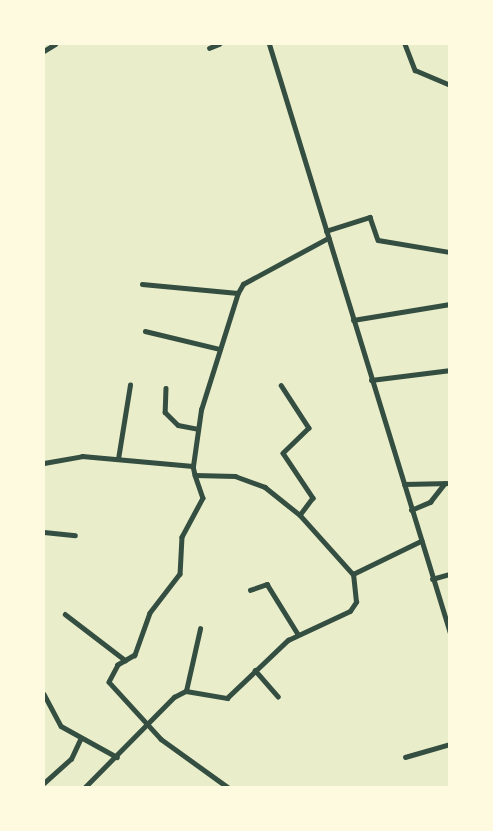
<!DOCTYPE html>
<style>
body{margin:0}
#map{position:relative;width:493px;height:831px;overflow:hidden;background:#e9edc9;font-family:Figtree,sans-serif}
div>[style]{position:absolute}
.minor>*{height:4.5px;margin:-2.25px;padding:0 2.25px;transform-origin:2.25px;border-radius:2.25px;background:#344e41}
.tertiary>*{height:5px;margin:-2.5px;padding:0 2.5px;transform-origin:2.5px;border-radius:2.5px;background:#344e41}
span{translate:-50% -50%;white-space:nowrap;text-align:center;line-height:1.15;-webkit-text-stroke:4.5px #fefae0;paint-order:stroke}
.frame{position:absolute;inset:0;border:45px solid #fefae0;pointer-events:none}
</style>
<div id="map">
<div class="minor">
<div style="left:405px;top:44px;width:28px;rotate:69deg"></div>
<div style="left:415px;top:70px;width:38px;rotate:23deg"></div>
<div style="left:209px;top:48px;width:11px;rotate:-22deg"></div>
<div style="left:44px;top:51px;width:13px;rotate:-32deg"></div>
<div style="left:326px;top:231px;width:46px;rotate:-17.7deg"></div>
<div style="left:370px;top:217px;width:24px;rotate:71deg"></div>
<div style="left:378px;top:240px;width:73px;rotate:9.5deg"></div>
<div style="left:142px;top:284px;width:96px;rotate:5.4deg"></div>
<div style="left:353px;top:320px;width:98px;rotate:-9.4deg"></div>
<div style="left:145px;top:331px;width:77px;rotate:13.5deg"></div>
<div style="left:371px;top:380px;width:80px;rotate:-7.2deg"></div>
<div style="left:281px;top:385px;width:51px;rotate:56.9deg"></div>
<div style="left:309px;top:428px;width:36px;rotate:136deg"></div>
<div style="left:283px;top:453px;width:54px;rotate:56.3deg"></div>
<div style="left:313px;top:498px;width:21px;rotate:127deg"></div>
<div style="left:166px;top:388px;width:24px;rotate:92deg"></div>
<div style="left:165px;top:412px;width:18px;rotate:45deg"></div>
<div style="left:178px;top:425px;width:20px;rotate:11deg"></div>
<div style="left:118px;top:459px;width:75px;rotate:-80.8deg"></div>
<div style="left:44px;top:463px;width:39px;rotate:-10deg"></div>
<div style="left:82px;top:456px;width:111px;rotate:5.1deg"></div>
<div style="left:193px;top:466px;width:57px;rotate:-81.9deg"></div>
<div style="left:201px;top:410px;width:123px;rotate:-72.5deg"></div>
<div style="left:238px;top:293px;width:10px;rotate:-61deg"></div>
<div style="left:243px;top:284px;width:97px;rotate:-28.4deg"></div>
<div style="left:193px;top:466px;width:9px;rotate:77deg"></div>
<div style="left:195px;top:475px;width:40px;rotate:1.4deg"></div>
<div style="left:235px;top:476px;width:32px;rotate:20deg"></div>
<div style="left:265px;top:487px;width:45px;rotate:38.7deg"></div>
<div style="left:300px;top:515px;width:79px;rotate:48.1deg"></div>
<div style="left:195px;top:475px;width:24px;rotate:71deg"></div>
<div style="left:203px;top:498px;width:44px;rotate:118.3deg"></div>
<div style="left:182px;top:537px;width:37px;rotate:93deg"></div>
<div style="left:180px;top:574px;width:49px;rotate:127.6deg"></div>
<div style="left:150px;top:613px;width:45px;rotate:109.7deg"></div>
<div style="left:135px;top:655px;width:20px;rotate:150deg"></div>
<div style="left:118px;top:665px;width:19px;rotate:118deg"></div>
<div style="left:109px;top:682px;width:77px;rotate:47.6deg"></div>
<div style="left:161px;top:739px;width:84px;rotate:35.8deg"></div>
<div style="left:404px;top:484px;width:46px;rotate:-1.2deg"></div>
<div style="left:411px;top:510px;width:21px;rotate:-23deg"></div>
<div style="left:430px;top:502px;width:23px;rotate:-52deg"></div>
<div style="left:44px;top:532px;width:31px;rotate:6deg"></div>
<div style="left:432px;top:579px;width:19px;rotate:-16deg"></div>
<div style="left:250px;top:590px;width:18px;rotate:-19deg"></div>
<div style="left:267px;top:584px;width:59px;rotate:58.2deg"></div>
<div style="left:65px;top:614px;width:76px;rotate:37.5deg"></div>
<div style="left:255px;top:670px;width:35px;rotate:49deg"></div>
<div style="left:186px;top:691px;width:64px;rotate:-77.3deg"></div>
<div style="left:44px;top:694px;width:36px;rotate:62deg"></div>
<div style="left:61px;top:726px;width:64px;rotate:29deg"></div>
<div style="left:405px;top:757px;width:47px;rotate:-16.1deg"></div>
<div style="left:44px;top:783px;width:36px;rotate:-42deg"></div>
<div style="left:71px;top:759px;width:21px;rotate:-65deg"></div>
<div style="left:84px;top:788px;width:128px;rotate:-45.3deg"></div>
<div style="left:174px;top:697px;width:13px;rotate:-27deg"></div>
<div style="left:186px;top:691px;width:42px;rotate:9.7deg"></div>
<div style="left:227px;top:698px;width:84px;rotate:-43.6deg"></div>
<div style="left:288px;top:640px;width:68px;rotate:-25.1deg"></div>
<div style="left:350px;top:611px;width:11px;rotate:-56deg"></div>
<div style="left:356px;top:602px;width:28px;rotate:-96deg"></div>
<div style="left:353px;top:574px;width:76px;rotate:-25.9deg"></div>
</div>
<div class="tertiary">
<div style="left:269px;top:44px;width:616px;rotate:72.92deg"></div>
</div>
<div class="frame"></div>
</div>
